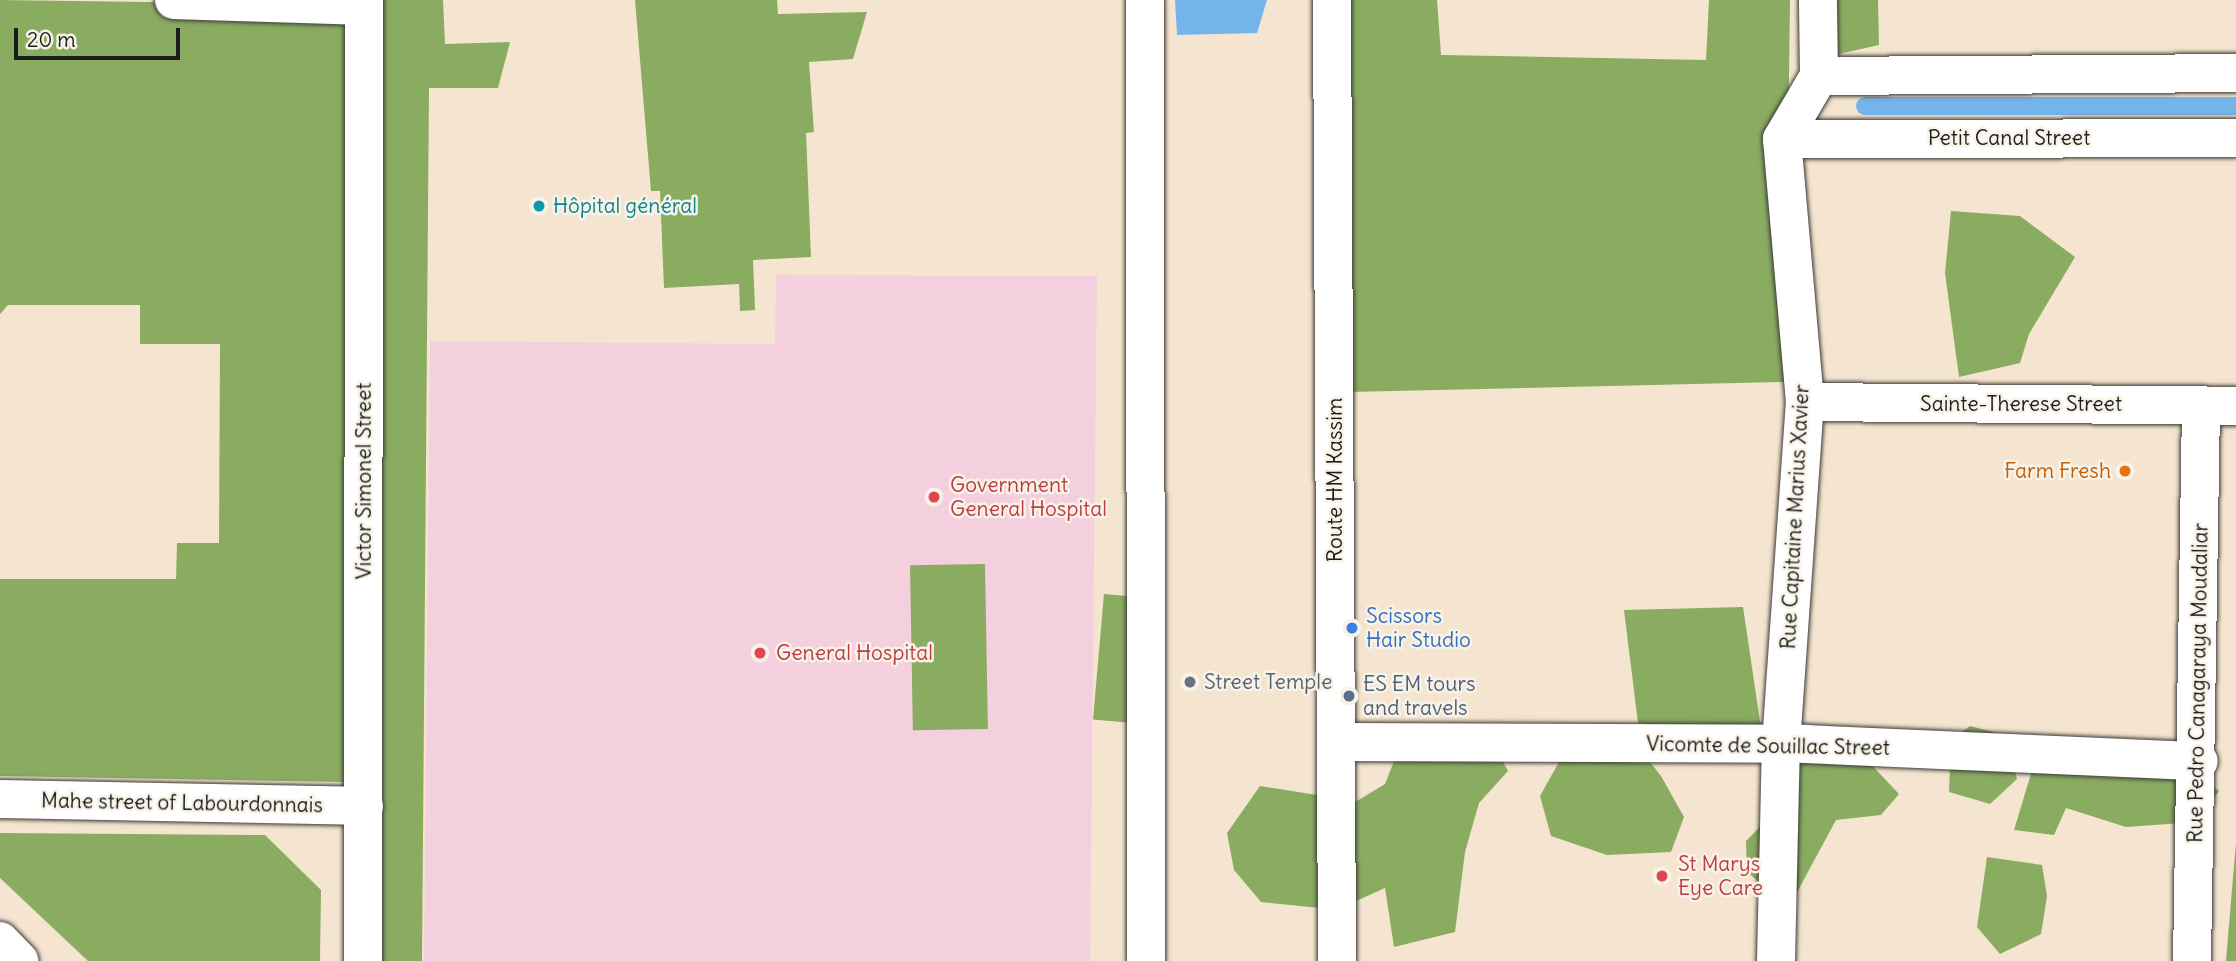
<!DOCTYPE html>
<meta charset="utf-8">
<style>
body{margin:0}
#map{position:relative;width:2236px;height:961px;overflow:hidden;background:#f5e5d0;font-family:Delius,sans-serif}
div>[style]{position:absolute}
.built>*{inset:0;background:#f4cfde}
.forest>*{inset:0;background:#8aac61;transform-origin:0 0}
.water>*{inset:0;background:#75b4e8}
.stream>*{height:18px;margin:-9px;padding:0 9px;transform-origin:9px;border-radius:9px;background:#75b4e8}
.roads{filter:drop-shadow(0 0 2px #3d3a37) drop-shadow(0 0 2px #3d3a37)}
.street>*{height:38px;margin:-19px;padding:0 19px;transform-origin:19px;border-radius:19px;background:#fff}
.secondary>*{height:38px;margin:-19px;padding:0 19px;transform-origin:19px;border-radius:19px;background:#fff}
.dots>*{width:19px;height:19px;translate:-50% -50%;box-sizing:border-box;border:4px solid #f7f3e8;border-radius:50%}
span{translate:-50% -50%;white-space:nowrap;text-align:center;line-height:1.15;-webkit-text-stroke:5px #f7f3e8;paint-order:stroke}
.street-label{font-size:21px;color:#1c1c1c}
.culture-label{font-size:21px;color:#0d838f}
.left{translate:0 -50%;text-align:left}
.food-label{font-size:21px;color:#c56008}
.right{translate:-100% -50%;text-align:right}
.health-label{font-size:21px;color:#be3a42}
.shop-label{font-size:21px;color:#366cbe}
.worship-label{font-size:21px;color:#5b616d}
.service-label{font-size:21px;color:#4e5e75}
.scale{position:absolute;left:14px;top:28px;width:166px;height:32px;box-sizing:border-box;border:4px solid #1c1c1c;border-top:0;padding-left:9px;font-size:21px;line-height:24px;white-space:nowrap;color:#1c1c1c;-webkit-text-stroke:5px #f7f3e8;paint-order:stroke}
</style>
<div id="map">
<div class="built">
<div style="clip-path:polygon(776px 275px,1097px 276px,1090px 961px,424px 961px,430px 341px,775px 344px)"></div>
</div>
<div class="forest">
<div style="clip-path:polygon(0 0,362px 5px,345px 782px,0 776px,0 579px,176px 579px,177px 543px,219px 543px,220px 344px,140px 344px,140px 305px,8px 305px,0 314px)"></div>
<div style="clip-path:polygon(374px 0,443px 0,445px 44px,510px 42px,498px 88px,429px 88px,422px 961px,366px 961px)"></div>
<div style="clip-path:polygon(635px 0,777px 0,778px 14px,867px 12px,853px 59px,809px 62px,814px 132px,806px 133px,811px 257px,753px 260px,755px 310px,740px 311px,739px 284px,664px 288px,660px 191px,651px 191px)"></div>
<div style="clip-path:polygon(1346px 0,1437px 0,1441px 55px,1706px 60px,1709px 0,1790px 0,1785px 382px,1349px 392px)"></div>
<div style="clip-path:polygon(1836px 0,1878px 0,1879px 45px,1834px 55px)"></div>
<div style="clip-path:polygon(1951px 211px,2020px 216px,2075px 257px,2029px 334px,2020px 363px,1959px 377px,1945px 273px)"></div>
<div style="left:985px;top:564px;width:165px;height:75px;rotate:89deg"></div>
<div style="left:1104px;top:594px;width:34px;height:126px;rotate:5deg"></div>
<div style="clip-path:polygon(1743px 607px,1762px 735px,1638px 723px,1624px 610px)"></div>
<div style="clip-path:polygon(1970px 726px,2005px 735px,2017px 779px,1990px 804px,1949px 792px,1951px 740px)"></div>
<div style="clip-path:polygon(1402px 741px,1492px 742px,1508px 771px,1479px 803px,1465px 852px,1455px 932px,1394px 947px,1385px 888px,1345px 906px,1337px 813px,1385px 784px)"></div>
<div style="clip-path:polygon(1635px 743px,1661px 776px,1684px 817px,1671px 852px,1607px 855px,1551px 836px,1540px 796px,1564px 753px)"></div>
<div style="clip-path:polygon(1805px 744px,1864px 757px,1899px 794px,1881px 815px,1836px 820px,1795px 896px,1771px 892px,1747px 872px,1746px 841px,1793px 793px,1787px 764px)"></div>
<div style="clip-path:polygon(2040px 744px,2198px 774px,2219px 791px,2197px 822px,2126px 827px,2066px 808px,2054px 835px,2014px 830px)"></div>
<div style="clip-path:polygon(1260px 786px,1317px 795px,1330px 909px,1261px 902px,1234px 870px,1227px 833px)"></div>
<div style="clip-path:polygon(0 833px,265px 835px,321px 890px,320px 961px,88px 961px,0 878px)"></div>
<div style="clip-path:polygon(2236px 842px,2236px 961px,2226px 961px)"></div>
<div style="clip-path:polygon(1987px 857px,2042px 865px,2047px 896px,2041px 934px,2000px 954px,1977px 927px)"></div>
</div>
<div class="water">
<div style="clip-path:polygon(1175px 0,1267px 0,1257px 33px,1177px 35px)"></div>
</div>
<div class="stream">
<div style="left:1865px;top:106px;width:371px"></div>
</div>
<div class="roads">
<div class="street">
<div style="left:174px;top:0;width:189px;rotate:1.8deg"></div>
<div style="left:1819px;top:76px;width:417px;rotate:-0.4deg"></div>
<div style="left:1782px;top:139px;width:454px;rotate:-0.1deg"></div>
<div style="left:1805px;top:402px;width:431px;rotate:0.5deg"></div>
<div style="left:1336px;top:742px;width:469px;rotate:0.2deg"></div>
<div style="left:1805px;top:744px;width:394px;rotate:2.5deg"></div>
<div style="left:0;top:799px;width:364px;rotate:1.1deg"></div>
<div style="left:0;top:941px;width:28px;rotate:46deg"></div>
<div style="left:363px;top:961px;width:961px;rotate:-89.94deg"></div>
<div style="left:1776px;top:961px;width:217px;rotate:-88.7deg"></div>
<div style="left:1781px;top:744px;width:343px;rotate:-86deg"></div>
<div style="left:1805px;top:402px;width:264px;rotate:-95deg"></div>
<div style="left:1782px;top:139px;width:73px;rotate:-59.6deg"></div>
<div style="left:1819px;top:76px;width:76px;rotate:-90.8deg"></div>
<div style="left:2192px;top:961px;width:555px;rotate:-89.07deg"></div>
</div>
<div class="secondary">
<div style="left:1145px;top:0;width:961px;rotate:89.94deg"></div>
<div style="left:1332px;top:0;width:961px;rotate:89.7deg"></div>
</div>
</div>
<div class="dots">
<div style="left:539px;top:206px;background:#0f9aa8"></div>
<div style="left:2125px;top:471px;background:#e8710a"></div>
<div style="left:934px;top:497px;background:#e0444e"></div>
<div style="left:1352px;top:628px;background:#3f7fe0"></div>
<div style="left:760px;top:653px;background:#e0444e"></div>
<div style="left:1190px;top:682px;background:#6b7280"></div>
<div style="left:1349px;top:696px;background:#5c6f8a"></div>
<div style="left:1662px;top:876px;background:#e0444e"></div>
</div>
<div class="street-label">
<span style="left:2009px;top:138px">Petit Canal Street</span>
<span style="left:2021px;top:404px">Sainte-Therese Street</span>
<span style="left:1335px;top:480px;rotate:-90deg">Route HM Kassim</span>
<span style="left:364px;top:481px;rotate:-90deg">Victor Simonel Street</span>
<span style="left:1795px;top:517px;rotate:-87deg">Rue Capitaine Marius Xavier</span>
<span style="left:2198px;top:683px;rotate:-89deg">Rue Pedro Canagaraya Moudaliar</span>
<span style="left:1768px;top:746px;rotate:1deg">Vicomte de Souillac Street</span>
<span style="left:182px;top:803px;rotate:1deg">Mahe street of Labourdonnais</span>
</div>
<div class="culture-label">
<span class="left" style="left:553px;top:206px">Hôpital général</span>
</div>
<div class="food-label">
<span class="right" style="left:2111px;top:471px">Farm Fresh</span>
</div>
<div class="health-label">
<span class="left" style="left:950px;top:497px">Government<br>General Hospital</span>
<span class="left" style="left:776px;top:653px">General Hospital</span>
<span class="left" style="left:1678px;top:876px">St Marys<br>Eye Care</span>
</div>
<div class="shop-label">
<span class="left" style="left:1366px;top:628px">Scissors<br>Hair Studio</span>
</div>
<div class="worship-label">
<span class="left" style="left:1204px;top:682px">Street Temple</span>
</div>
<div class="service-label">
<span class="left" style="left:1363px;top:696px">ES EM tours<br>and travels</span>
</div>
<div class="scale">20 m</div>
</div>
